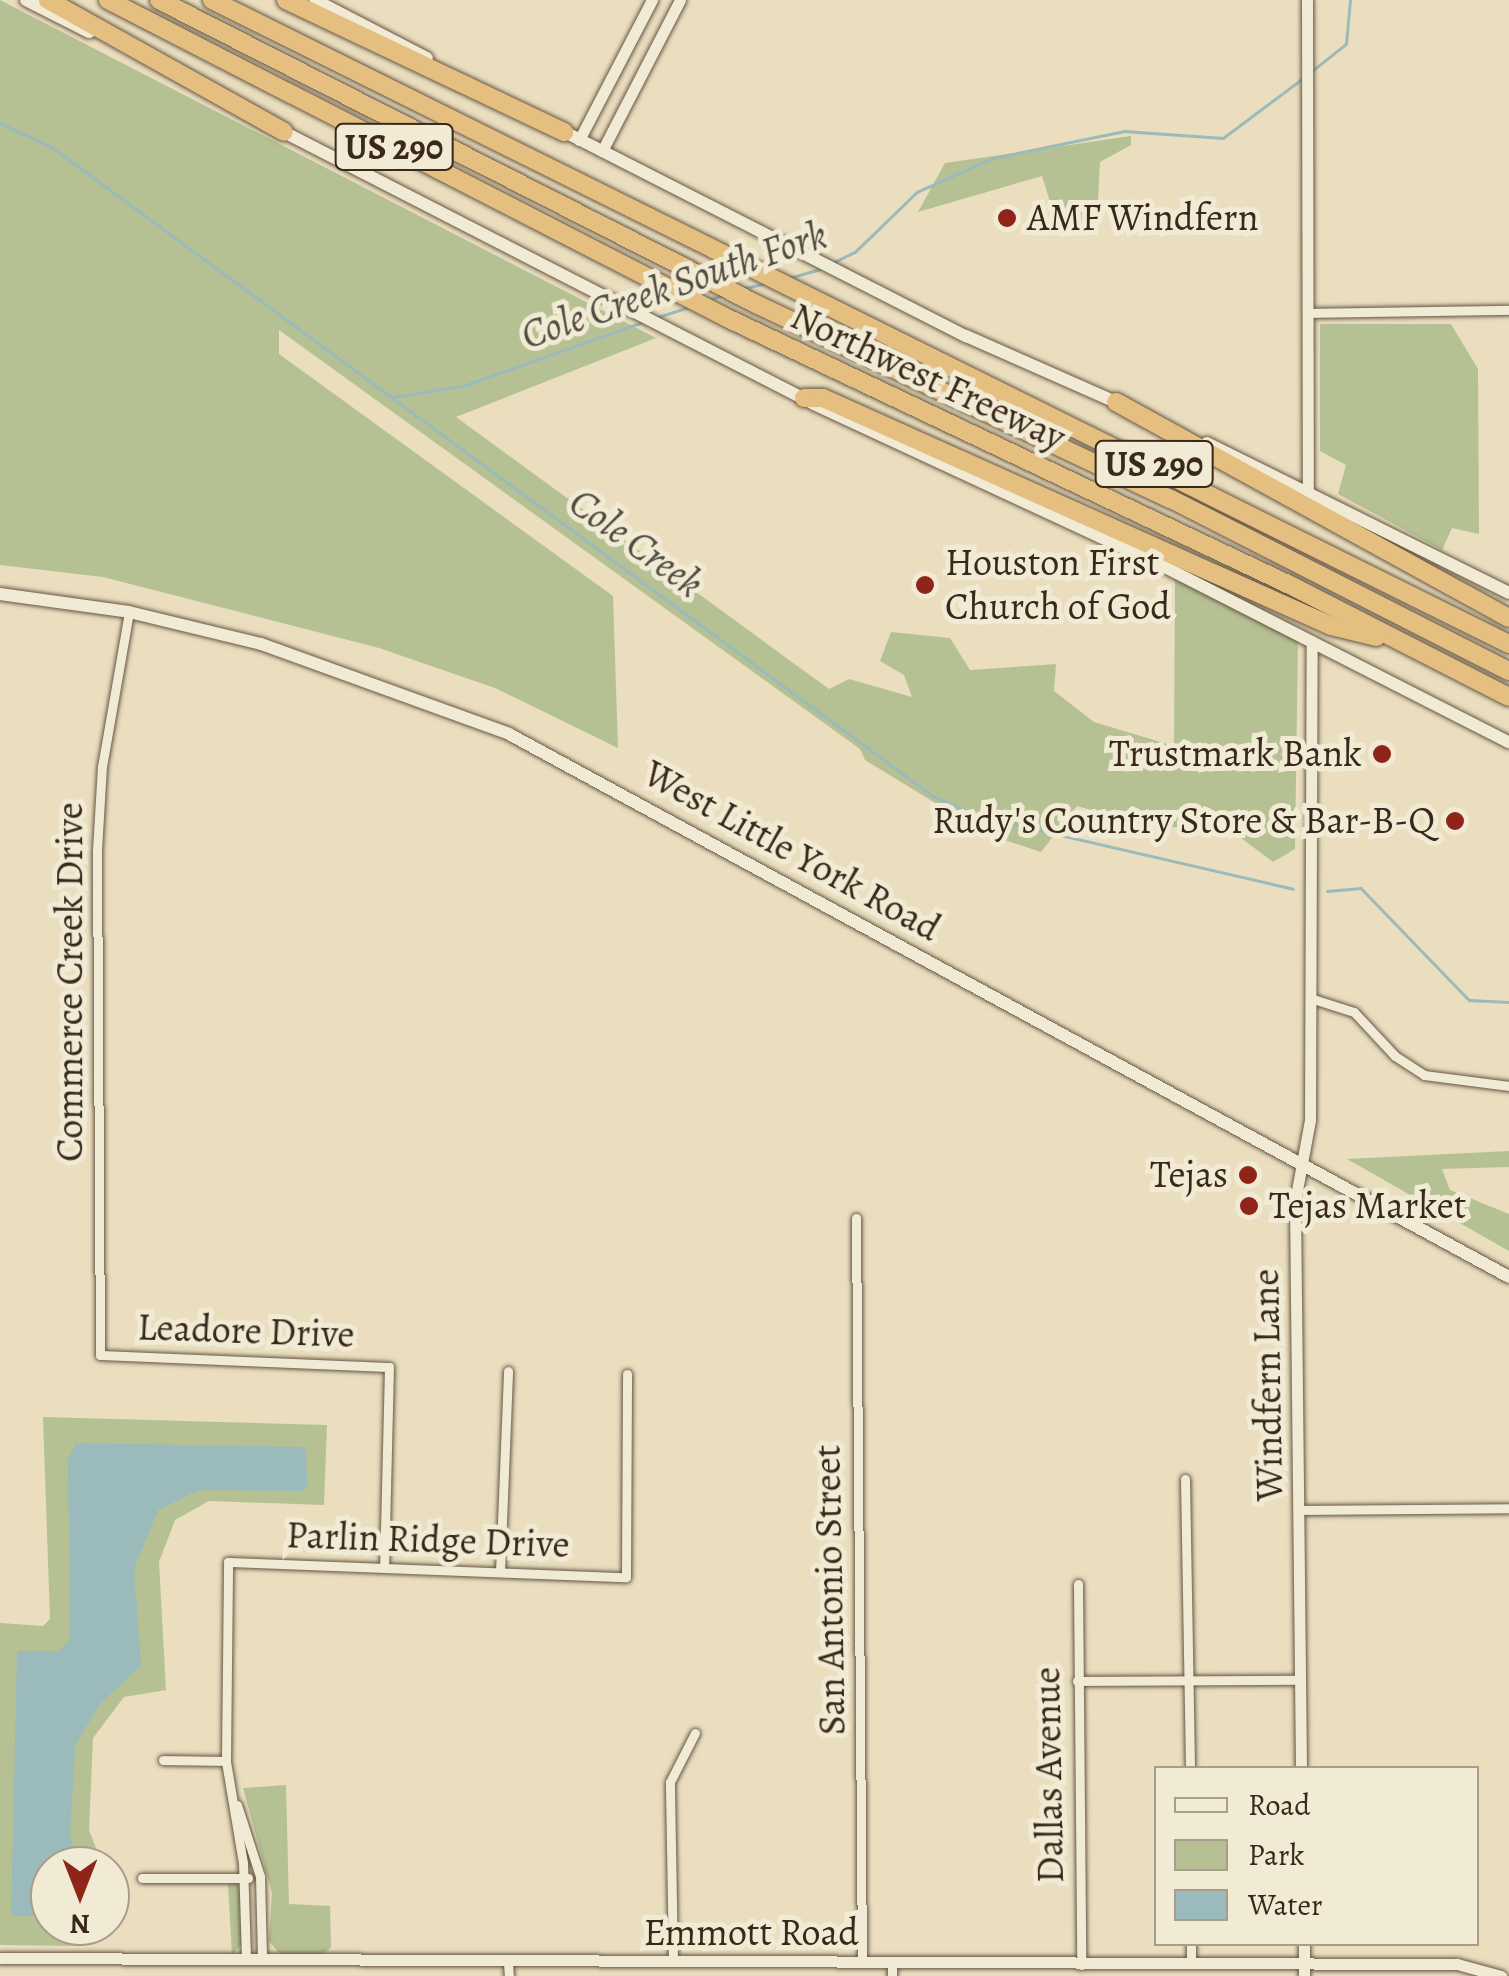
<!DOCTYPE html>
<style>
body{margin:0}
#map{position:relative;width:1509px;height:1976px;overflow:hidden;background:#eadebf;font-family:Alegreya,serif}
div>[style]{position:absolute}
.green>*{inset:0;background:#b5c193}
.water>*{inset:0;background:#9bbabb}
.stream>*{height:2.5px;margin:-1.25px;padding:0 1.25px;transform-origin:1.25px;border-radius:1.25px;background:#9bbabb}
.roads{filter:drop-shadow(0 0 2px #665643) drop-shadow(0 0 2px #665643)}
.minor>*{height:9px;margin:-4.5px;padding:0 4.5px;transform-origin:4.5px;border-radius:4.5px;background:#f1ead5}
.tertiary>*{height:11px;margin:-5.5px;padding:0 5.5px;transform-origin:5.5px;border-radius:5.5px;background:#f1ead5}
.secondary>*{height:12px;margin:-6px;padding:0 6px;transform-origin:6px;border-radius:6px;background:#f1ead5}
.motorway>*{height:18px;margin:-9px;padding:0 9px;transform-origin:9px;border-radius:9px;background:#e5bf80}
.dots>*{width:28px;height:28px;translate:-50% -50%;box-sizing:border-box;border:5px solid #f1ead5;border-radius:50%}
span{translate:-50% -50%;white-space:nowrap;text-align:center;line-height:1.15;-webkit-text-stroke:10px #f1ead5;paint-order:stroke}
.shield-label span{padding:2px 8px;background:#f1ead5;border:2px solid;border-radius:8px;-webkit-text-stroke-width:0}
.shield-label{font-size:35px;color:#3a291a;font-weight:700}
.poi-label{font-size:38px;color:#3a291a}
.left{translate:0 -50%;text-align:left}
.right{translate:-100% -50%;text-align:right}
.street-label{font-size:38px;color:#3a291a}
.water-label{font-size:40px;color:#524d42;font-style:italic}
.legend{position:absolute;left:1154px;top:1766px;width:325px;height:180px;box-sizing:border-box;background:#f1ead5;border:2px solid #a89d8a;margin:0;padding:12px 18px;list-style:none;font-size:30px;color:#3a291a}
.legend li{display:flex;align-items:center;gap:20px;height:50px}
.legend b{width:50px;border:2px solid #a89d8a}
.north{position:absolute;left:30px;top:1846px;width:100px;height:100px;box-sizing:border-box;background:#f1ead5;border:2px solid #a89d8a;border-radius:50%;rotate:180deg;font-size:28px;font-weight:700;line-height:40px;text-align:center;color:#3a291a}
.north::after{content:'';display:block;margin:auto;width:35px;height:45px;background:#8f2418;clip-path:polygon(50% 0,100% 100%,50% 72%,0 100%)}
</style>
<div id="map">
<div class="green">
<div style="clip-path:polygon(0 0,656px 338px,456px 417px,829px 689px,849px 679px,912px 697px,904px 675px,880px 661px,891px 632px,950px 638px,970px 670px,1056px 664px,1054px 691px,1094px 722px,1174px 746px,1175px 579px,1298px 638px,1295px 849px,1273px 862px,1229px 829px,1148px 826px,1077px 806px,1041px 852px,949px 822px,937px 804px,865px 760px,860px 749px,279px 330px,279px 354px,613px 596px,618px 748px,495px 688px,379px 648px,103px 577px,0 565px)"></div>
<div style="clip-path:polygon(1131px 136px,1131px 145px,1100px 162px,1097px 219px,1059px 231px,1042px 176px,918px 212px,945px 163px)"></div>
<div style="clip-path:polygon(1320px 324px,1451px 324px,1478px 369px,1479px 534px,1452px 528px,1442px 550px,1338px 494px,1346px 465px,1320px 451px)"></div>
<div style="clip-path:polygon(1509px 1151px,1509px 1167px,1442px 1169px,1450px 1190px,1509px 1214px,1509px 1251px,1347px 1159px)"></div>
<div style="clip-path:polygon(43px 1417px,327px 1425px,324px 1505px,209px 1501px,175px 1520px,159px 1562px,166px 1690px,124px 1697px,93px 1738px,89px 1830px,103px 1866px,50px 1866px,50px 1926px,86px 1926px,84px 1946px,0 1945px,0 1623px,43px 1626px,50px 1619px)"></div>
<div style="clip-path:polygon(286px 1785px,289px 1904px,330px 1906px,331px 1947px,320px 1958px,280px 1954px,269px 1941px,272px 1893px,243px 1788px)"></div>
<div style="clip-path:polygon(235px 1883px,243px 1891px,242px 1944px,232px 1955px,228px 1884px)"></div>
</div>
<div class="water">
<div style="clip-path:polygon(76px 1443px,305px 1447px,308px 1484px,304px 1491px,199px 1490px,158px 1510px,134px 1569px,141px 1666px,101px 1703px,75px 1745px,70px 1839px,83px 1866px,50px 1866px,50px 1916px,11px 1916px,17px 1651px,59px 1651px,70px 1639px,68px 1459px)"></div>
</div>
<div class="stream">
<div style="left:1312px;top:71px;width:43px;rotate:-38.5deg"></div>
<div style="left:1346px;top:44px;width:44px;rotate:-84.8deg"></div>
<div style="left:0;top:123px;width:57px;rotate:24.8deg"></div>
<div style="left:52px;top:147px;width:1094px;rotate:36.38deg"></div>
<div style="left:933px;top:796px;width:49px;rotate:24deg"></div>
<div style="left:978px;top:816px;width:323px;rotate:13deg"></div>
<div style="left:832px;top:263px;width:25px;rotate:-26deg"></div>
<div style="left:855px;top:252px;width:86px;rotate:-44.1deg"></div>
<div style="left:917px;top:192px;width:83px;rotate:-24.1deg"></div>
<div style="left:993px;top:158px;width:134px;rotate:-11.6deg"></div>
<div style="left:1124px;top:131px;width:99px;rotate:4deg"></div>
<div style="left:1223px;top:138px;width:99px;rotate:-36.8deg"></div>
<div style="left:789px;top:278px;width:32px;rotate:-16deg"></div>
<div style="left:745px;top:288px;width:23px;rotate:-13deg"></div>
<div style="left:707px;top:300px;width:18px;rotate:-16deg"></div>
<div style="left:655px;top:318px;width:33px;rotate:-18deg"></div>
<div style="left:393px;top:397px;width:74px;rotate:-9.3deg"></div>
<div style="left:466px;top:385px;width:188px;rotate:-19.6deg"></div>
<div style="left:1327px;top:891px;width:34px;rotate:-5deg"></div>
<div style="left:1361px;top:888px;width:156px;rotate:46deg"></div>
<div style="left:1469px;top:1000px;width:40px;rotate:2.9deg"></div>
</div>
<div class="roads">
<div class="minor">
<div style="left:1307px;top:313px;width:202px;rotate:-0.9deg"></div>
<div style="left:129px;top:612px;width:156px;rotate:99.9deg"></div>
<div style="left:102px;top:766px;width:85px;rotate:93.4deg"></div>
<div style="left:97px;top:851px;width:504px;rotate:89.66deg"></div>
<div style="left:100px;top:1355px;width:289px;rotate:2.4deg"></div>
<div style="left:389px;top:1367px;width:201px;rotate:91.4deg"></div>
<div style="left:1310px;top:998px;width:46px;rotate:17.7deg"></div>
<div style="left:1354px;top:1012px;width:60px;rotate:47deg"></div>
<div style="left:1395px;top:1056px;width:35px;rotate:33deg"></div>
<div style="left:1424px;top:1075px;width:86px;rotate:7.4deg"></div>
<div style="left:856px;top:1218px;width:743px;rotate:89.54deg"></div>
<div style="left:1185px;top:1479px;width:289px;rotate:89deg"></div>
<div style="left:1300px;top:1510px;width:209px;rotate:-0.5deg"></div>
<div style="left:500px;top:1572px;width:201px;rotate:-87.7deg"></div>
<div style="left:1078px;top:1584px;width:381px;rotate:89.5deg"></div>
<div style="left:1077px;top:1681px;width:222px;rotate:-0.3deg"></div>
<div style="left:163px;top:1760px;width:63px;rotate:0.9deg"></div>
<div style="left:237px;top:1805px;width:75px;rotate:72.1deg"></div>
<div style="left:260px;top:1876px;width:82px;rotate:88.6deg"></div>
<div style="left:142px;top:1878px;width:106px"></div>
<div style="left:1191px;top:1944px;width:18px;rotate:90deg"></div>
<div style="left:246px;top:1958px;width:95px;rotate:-91.8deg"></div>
<div style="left:243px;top:1863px;width:103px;rotate:-99.5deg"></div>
<div style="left:226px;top:1761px;width:199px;rotate:-89.4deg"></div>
<div style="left:228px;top:1562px;width:398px;rotate:2.2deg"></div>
<div style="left:626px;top:1577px;width:203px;rotate:-89.7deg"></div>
<div style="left:673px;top:1960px;width:178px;rotate:-91deg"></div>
<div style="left:670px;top:1782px;width:55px;rotate:-63deg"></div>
<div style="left:892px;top:1962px;width:14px;rotate:90deg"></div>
<div style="left:508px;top:1963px;width:13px;rotate:86deg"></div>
</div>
<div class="tertiary">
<div style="left:1307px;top:0;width:493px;rotate:89.9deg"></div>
<div style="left:579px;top:140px;width:158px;rotate:-62.5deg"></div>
<div style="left:602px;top:151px;width:170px;rotate:-62.7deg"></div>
<div style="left:1301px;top:1768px;width:567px;rotate:-90.61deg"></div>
<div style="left:1295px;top:1201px;width:82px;rotate:-79.5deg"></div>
<div style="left:1310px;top:1120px;width:479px;rotate:-89.8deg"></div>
<div style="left:1304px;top:1944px;width:32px;rotate:90deg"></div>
<div style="left:0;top:1958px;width:1457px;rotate:0.24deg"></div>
<div style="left:1457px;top:1964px;width:46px;rotate:15.3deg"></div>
</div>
<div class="secondary">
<div style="left:26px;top:0;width:71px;rotate:26.9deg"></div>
<div style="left:315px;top:0;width:126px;rotate:27.4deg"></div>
<div style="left:559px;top:129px;width:457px;rotate:27deg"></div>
<div style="left:966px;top:336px;width:168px;rotate:23.8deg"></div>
<div style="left:280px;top:130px;width:600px;rotate:27.16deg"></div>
<div style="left:814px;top:404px;width:376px;rotate:24.9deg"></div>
<div style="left:1155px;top:562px;width:397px;rotate:27deg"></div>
<div style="left:1207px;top:443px;width:337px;rotate:26.4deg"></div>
<div style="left:0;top:594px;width:130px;rotate:7.9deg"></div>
<div style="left:129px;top:612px;width:136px;rotate:13.6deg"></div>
<div style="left:261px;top:644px;width:264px;rotate:19.9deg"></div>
<div style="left:509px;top:734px;width:1138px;rotate:28.5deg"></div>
</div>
<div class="motorway">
<div style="left:48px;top:0;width:270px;rotate:29.2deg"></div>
<div style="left:108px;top:0;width:694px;rotate:27.19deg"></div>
<div style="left:725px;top:317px;width:632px;rotate:25.39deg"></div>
<div style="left:1296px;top:588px;width:239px;rotate:27.1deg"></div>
<div style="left:159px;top:0;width:672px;rotate:26.98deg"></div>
<div style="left:758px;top:305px;width:456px;rotate:25.2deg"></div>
<div style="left:1171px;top:499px;width:379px;rotate:27deg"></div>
<div style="left:212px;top:0;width:1448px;rotate:26.41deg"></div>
<div style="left:286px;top:0;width:308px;rotate:25.4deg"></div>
<div style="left:804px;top:398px;width:19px"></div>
<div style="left:823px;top:398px;width:557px;rotate:24.17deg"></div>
<div style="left:1331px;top:626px;width:47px;rotate:13.4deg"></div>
<div style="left:1116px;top:402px;width:448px;rotate:28.8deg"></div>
</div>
</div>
<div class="dots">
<div style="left:1007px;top:218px;background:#8f2418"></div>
<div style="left:925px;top:585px;background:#8f2418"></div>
<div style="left:1382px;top:754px;background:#8f2418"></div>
<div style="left:1455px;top:821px;background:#8f2418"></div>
<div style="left:1248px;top:1175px;background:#8f2418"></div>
<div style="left:1249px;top:1206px;background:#8f2418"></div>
</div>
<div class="shield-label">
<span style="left:394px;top:147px">US 290</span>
<span style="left:1154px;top:464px">US 290</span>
</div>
<div class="poi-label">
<span class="left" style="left:1027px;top:218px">AMF Windfern</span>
<span class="left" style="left:945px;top:585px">Houston First<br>Church of God</span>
<span class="right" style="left:1362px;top:754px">Trustmark Bank</span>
<span class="right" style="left:1435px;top:821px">Rudy's Country Store &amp; Bar-B-Q</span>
<span class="right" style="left:1228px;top:1175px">Tejas</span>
<span class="left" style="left:1269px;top:1206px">Tejas Market</span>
</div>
<div class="street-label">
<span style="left:928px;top:377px;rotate:25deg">Northwest Freeway</span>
<span style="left:792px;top:851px;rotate:29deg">West Little York Road</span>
<span style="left:70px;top:982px;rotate:-90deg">Commerce Creek Drive</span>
<span style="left:246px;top:1331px;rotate:2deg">Leadore Drive</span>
<span style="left:1268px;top:1385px;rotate:-91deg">Windfern Lane</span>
<span style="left:428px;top:1540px;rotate:2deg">Parlin Ridge Drive</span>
<span style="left:830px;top:1590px;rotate:-91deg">San Antonio Street</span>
<span style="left:1049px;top:1775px;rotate:-91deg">Dallas Avenue</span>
<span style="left:751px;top:1933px">Emmott Road</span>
</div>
<div class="water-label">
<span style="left:674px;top:285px;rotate:-19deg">Cole Creek South Fork</span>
<span style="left:636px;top:543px;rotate:36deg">Cole Creek</span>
</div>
<ul class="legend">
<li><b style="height:12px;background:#f1ead5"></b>Road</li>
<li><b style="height:28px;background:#b5c193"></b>Park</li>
<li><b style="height:28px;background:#9bbabb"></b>Water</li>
</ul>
<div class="north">N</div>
</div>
